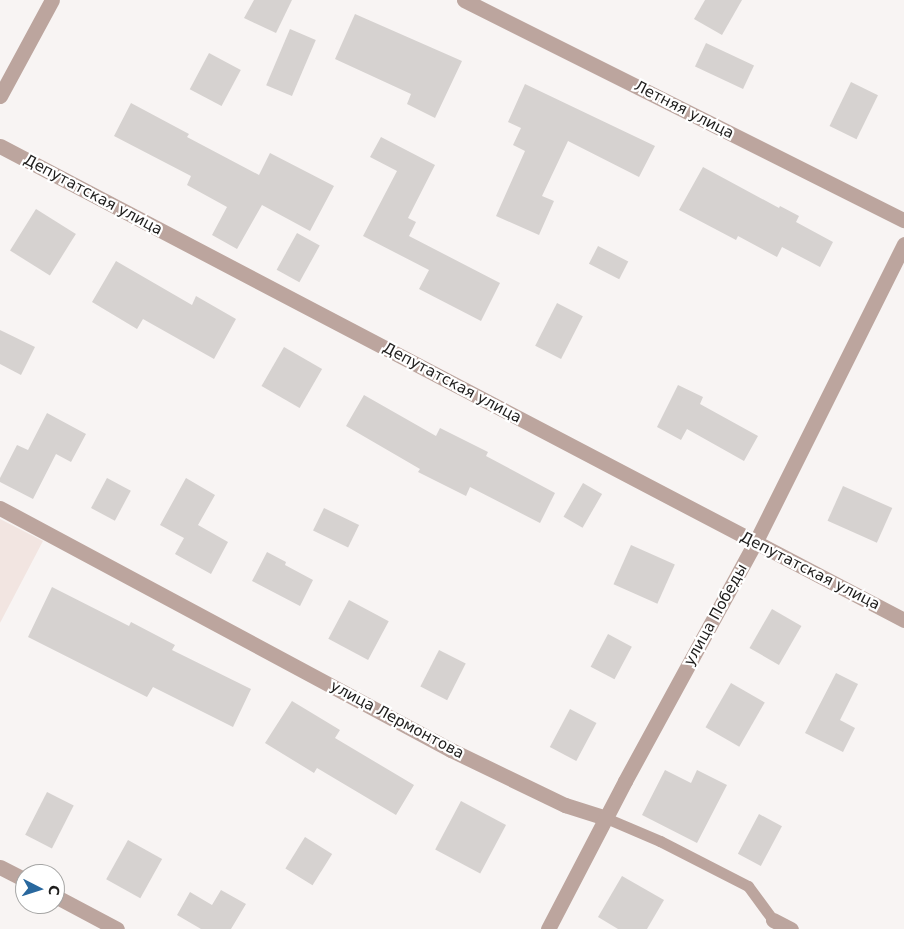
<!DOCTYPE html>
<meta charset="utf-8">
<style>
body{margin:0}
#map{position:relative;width:904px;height:929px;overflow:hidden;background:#f8f4f3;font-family:"DejaVu Sans",sans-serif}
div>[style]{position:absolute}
.built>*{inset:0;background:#f2e5e1}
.building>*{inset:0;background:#d6d2d0;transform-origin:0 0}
.lane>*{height:11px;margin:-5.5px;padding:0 5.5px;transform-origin:5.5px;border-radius:5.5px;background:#bca59e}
.street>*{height:15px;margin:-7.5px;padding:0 7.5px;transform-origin:7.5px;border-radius:7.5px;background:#bca59e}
span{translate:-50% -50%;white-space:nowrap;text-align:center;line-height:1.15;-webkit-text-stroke:4.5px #fff;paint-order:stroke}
.street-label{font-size:15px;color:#1e1d1c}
.north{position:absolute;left:15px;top:864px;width:50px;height:50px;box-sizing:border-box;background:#fff;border:1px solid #a5a5a4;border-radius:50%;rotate:95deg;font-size:14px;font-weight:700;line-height:20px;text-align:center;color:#1e1d1c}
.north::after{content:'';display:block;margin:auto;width:18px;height:22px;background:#29689e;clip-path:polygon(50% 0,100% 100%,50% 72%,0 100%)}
</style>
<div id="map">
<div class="built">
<div style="clip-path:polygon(0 519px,43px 541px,0 623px)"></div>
</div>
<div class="building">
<div style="clip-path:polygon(254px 0,292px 0,276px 33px,244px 18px)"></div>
<div style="clip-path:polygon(705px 0,742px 0,722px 35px,694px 19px)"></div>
<div style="clip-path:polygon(355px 14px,462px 61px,435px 118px,407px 104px,411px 94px,335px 59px)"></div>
<div style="left:290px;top:29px;width:28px;height:61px;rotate:23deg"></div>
<div style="left:706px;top:43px;width:53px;height:26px;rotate:25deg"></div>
<div style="left:209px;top:53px;width:36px;height:41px;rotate:28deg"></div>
<div style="left:851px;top:82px;width:30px;height:49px;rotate:26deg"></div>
<div style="clip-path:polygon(525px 84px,655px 146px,639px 177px,568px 141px,542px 196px,554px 201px,539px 235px,496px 216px,525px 151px,513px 145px,521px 128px,508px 122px)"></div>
<div style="clip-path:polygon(131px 103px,189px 134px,187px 137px,259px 175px,270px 153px,334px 186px,310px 231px,262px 205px,237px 249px,212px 235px,227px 207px,187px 185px,191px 176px,114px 136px)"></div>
<div style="clip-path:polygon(381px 137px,435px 165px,408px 218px,416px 222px,409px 236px,500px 283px,481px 321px,419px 289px,429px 270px,363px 236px,397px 171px,370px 157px)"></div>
<div style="clip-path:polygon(703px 167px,779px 208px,780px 206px,799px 216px,796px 222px,833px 242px,820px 267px,782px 247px,777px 257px,738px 236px,736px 240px,679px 210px)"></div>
<div style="left:36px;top:209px;width:47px;height:49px;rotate:32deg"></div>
<div style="left:297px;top:233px;width:26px;height:42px;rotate:29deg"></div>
<div style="left:598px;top:246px;width:34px;height:20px;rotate:27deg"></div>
<div style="clip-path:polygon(116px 261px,192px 305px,196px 296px,236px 319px,214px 359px,143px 319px,137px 329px,92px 302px)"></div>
<div style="left:557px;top:303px;width:29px;height:48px;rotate:27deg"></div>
<div style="clip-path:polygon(0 330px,35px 347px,21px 375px,0 364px)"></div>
<div style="left:284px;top:347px;width:44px;height:45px;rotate:30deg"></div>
<div style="clip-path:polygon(678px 385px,703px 397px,700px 404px,758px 436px,744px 461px,687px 429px,681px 440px,657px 427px)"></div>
<div style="clip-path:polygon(364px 395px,436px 436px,440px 428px,488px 452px,486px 456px,555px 493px,540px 523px,470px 487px,466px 496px,418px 472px,420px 469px,346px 426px)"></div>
<div style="clip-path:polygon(47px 413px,86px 434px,71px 462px,56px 454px,33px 499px,0 482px,0 478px,17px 445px,28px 450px)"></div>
<div style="left:107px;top:478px;width:27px;height:34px;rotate:28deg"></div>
<div style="clip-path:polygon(186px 478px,215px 495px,198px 525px,228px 542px,211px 574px,175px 554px,184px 538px,160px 525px)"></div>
<div style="left:583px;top:483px;width:22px;height:39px;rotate:30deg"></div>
<div style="left:843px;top:486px;width:54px;height:38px;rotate:24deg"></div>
<div style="left:324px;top:508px;width:39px;height:25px;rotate:26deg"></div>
<div style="left:631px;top:545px;width:48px;height:43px;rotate:24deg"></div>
<div style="clip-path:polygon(267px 552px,286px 562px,285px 565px,313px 580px,300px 606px,252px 581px)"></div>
<div style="clip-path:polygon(52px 587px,129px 626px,131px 622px,175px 645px,172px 650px,251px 689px,233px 727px,153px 687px,147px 697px,28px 637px)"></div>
<div style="left:349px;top:600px;width:45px;height:44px;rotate:28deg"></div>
<div style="left:772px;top:609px;width:34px;height:45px;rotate:30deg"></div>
<div style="left:608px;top:634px;width:27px;height:37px;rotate:28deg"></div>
<div style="left:439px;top:650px;width:30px;height:41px;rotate:27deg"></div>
<div style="clip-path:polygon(836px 673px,858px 684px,840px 720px,855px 728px,843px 752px,805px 733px)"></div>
<div style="left:731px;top:683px;width:39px;height:51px;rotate:30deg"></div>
<div style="clip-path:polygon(292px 701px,340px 730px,335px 738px,414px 785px,396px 815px,317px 768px,314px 773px,265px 743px)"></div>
<div style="left:570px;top:709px;width:30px;height:43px;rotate:28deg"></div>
<div style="clip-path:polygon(665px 770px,691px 783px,697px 770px,727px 785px,697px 843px,642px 815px)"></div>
<div style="left:47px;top:792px;width:30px;height:48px;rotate:27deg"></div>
<div style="left:461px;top:801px;width:51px;height:55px;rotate:28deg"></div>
<div style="left:759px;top:814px;width:26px;height:45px;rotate:28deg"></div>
<div style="left:305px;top:837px;width:32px;height:37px;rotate:32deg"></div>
<div style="left:128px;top:840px;width:39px;height:45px;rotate:29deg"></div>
<div style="clip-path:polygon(622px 876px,664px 900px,647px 929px,618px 929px,598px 917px)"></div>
<div style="clip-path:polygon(221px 890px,246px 904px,231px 929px,201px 929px,177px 915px,190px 892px,212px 905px)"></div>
</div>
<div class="lane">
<div style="left:606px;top:818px;width:59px;rotate:23.1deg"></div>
<div style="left:660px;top:841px;width:99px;rotate:27.1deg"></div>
<div style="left:748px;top:886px;width:42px;rotate:53.7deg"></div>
</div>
<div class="street">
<div style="left:464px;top:0;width:492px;rotate:26.6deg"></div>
<div style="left:0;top:96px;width:109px;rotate:-61.6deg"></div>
<div style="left:0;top:146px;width:1021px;rotate:27.67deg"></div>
<div style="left:0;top:508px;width:512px;rotate:28.22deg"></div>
<div style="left:451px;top:750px;width:127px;rotate:25.8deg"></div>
<div style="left:565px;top:805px;width:43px;rotate:17.6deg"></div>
<div style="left:0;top:867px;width:28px;rotate:27deg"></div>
<div style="left:55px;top:896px;width:70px;rotate:28deg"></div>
<div style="left:773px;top:920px;width:20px;rotate:27deg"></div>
<div style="left:548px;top:929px;width:167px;rotate:-62.5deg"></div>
<div style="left:625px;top:781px;width:271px;rotate:-61.4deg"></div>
<div style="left:755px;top:543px;width:334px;rotate:-63.5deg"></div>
</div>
<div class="street-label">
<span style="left:684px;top:110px;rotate:27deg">Летняя улица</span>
<span style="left:93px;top:195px;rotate:28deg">Депутатская улица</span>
<span style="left:452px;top:383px;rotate:28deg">Депутатская улица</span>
<span style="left:810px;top:571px;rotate:27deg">Депутатская улица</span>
<span style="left:716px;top:615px;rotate:-61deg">улица Победы</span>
<span style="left:397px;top:720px;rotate:28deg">улица Лермонтова</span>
</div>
<div class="north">С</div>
</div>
